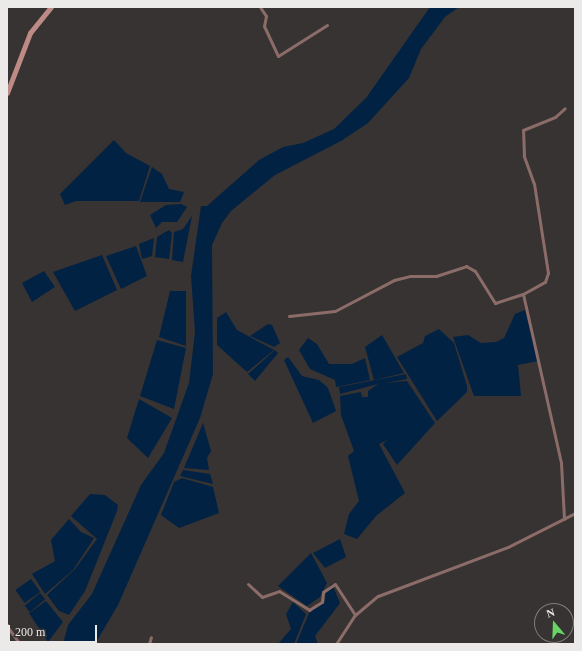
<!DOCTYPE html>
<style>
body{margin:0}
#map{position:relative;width:582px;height:651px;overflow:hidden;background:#363332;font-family:"Times New Roman",serif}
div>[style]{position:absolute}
.water>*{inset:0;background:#022244;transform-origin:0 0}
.street>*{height:3px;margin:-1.5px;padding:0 1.5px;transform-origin:1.5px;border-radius:1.5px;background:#8c6c68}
.secondary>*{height:4.5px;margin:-2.25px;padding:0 2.25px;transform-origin:2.25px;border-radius:2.25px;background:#bd8a85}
span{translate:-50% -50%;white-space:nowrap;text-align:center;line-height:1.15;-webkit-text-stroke:3px #363332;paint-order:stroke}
.frame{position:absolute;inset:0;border:8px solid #eceae9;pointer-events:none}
.north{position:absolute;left:534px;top:603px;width:40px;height:40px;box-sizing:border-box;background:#363332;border:1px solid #7f7c7b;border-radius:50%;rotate:341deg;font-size:11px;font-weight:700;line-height:16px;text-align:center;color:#eceae9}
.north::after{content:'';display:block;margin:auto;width:14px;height:18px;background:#67d465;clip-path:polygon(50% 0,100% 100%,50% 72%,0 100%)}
.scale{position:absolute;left:8px;top:625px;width:89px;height:18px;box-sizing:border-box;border:2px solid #eceae9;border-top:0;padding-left:5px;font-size:12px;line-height:14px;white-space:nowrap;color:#eceae9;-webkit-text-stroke:3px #363332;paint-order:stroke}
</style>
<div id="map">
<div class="water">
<div style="clip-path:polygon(430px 7px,459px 7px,445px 17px,421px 49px,409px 78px,368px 123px,341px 141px,275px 175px,231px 211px,222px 223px,212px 245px,213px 374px,200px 418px,118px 605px,95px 644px,63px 644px,68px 625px,92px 594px,141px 485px,164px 453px,189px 383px,195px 332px,191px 276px,201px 206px,207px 206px,259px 160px,283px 147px,303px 143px,334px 129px,366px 98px)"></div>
<div style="clip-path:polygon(114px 140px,126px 153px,150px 166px,139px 201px,76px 201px,65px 205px,60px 194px)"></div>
<div style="clip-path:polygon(152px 167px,162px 174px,169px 189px,184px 192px,180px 202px,140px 202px)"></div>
<div style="clip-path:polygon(181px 204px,187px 207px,177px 222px,162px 222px,156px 228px,150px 215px,166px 205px)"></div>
<div style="clip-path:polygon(192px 216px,183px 262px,172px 260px,174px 232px,183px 229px)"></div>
<div style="clip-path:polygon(169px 230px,172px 233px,169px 259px,155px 257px,157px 237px)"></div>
<div style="clip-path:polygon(154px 238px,152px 256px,142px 259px,139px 244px)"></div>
<div style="clip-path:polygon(136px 246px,147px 276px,121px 289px,106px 256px)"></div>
<div style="clip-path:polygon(102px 255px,117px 290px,75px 311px,53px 272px)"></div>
<div style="clip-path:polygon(44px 271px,55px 287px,32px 302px,22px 283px)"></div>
<div style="clip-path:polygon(170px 291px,186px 291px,186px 346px,159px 337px)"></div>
<div style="clip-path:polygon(525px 310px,538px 361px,518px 365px,521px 396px,474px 396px,453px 337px,468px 335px,481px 343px,496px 342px,504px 338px,515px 314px)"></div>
<div style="clip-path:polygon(226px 312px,237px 330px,274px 350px,247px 372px,217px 345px,217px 318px)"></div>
<div style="clip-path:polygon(268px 324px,272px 325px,280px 343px,274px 347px,250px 336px)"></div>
<div style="clip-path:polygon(439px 329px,454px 343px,467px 386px,467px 392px,437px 421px,397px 357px,423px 343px,425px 336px)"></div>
<div style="clip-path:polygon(382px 335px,404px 373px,374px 380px,365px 347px)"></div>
<div style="clip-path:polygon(308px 338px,317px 344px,329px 364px,352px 364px,365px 358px,370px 380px,336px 387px,335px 380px,310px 369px,299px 350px)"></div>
<div style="clip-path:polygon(157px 340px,186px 348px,174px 409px,140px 396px)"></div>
<div style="clip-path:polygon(275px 350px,278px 353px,255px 381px,248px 374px)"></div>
<div style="clip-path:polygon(288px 357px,302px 376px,319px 380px,328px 388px,336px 411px,313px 423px,284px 360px)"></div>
<div style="clip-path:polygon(406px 374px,407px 379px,386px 383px,407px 381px,435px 423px,397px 465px,383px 444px,387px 440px,379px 444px,405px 493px,376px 516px,357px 539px,344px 534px,349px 514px,359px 501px,348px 456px,354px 451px,341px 415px,340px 396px,361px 392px,362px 397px,368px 397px,368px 391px,378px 384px,340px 394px,339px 387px)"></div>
<div style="clip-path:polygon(139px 399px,172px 418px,148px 458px,127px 438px)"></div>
<div style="clip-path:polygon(203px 423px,211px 451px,207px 458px,209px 470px,184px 468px)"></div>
<div style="clip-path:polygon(183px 470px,210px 474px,213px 484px,180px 476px)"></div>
<div style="clip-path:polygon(182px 478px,213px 487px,219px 513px,179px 528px,161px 515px,174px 482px)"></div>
<div style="clip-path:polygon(90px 494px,105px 495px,118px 505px,117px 511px,85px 591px,69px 615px,59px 611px,47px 595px,75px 569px,97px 539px,71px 516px)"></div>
<div style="clip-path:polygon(69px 519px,81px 532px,94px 538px,73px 570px,45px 594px,32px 574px,55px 561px,51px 540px)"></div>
<div style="clip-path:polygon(340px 539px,346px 557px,325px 568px,313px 553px)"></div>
<div style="clip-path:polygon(311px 553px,327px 583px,320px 597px,307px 606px,278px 586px)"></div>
<div style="left:31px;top:579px;width:16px;height:19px;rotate:55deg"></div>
<div style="clip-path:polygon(332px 584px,340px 603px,315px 636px,318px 644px,296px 644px,310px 611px,325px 601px,326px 590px)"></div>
<div style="left:40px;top:593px;width:8px;height:20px;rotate:50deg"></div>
<div style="clip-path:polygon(46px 601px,63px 622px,48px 642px,29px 613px)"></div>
<div style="clip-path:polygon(293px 602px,306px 614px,294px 644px,278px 644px,291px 629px,286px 614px)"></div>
</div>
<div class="street">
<div style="left:260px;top:7px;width:11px;rotate:56deg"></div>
<div style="left:266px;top:16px;width:10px;rotate:101deg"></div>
<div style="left:264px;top:26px;width:33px;rotate:65deg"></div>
<div style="left:278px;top:56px;width:58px;rotate:-32.3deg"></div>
<div style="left:523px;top:294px;width:25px;rotate:-29deg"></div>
<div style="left:545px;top:282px;width:9px;rotate:-72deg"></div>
<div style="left:548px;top:273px;width:90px;rotate:-98.9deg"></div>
<div style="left:534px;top:184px;width:30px;rotate:-110deg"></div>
<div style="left:524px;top:156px;width:26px;rotate:-92deg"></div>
<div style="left:523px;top:130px;width:35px;rotate:-22deg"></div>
<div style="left:555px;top:117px;width:13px;rotate:-42deg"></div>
<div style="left:289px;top:316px;width:46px;rotate:-6.2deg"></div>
<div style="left:335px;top:311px;width:67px;rotate:-27.7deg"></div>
<div style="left:394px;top:280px;width:16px;rotate:-14deg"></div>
<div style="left:410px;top:276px;width:26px"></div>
<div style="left:436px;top:276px;width:32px;rotate:-18deg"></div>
<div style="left:466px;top:266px;width:10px;rotate:29deg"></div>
<div style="left:475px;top:271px;width:38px;rotate:58deg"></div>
<div style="left:495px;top:303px;width:29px;rotate:-18deg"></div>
<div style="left:523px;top:294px;width:173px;rotate:77.3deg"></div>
<div style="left:561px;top:463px;width:56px;rotate:86.9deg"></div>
<div style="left:248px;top:584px;width:19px;rotate:43deg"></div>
<div style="left:262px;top:597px;width:18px;rotate:-19deg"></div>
<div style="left:279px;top:591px;width:36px;rotate:32deg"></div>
<div style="left:309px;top:610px;width:15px;rotate:-32deg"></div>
<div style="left:322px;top:602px;width:10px;rotate:-84deg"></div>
<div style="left:323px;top:592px;width:14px;rotate:-34deg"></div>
<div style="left:335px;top:584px;width:37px;rotate:57deg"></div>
<div style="left:9px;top:629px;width:19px;rotate:54deg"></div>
<div style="left:149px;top:644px;width:7px;rotate:-74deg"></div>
<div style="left:336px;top:644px;width:35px;rotate:-57deg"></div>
<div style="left:355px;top:615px;width:30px;rotate:-40deg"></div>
<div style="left:378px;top:596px;width:139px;rotate:-20.7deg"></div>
<div style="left:508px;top:547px;width:75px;rotate:-26.9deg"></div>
</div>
<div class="secondary">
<div style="left:7px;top:93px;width:64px;rotate:-69deg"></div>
<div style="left:30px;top:33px;width:33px;rotate:-51deg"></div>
<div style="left:7px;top:626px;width:4px;rotate:90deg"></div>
</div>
<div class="frame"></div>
<div class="north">N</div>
<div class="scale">200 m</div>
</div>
